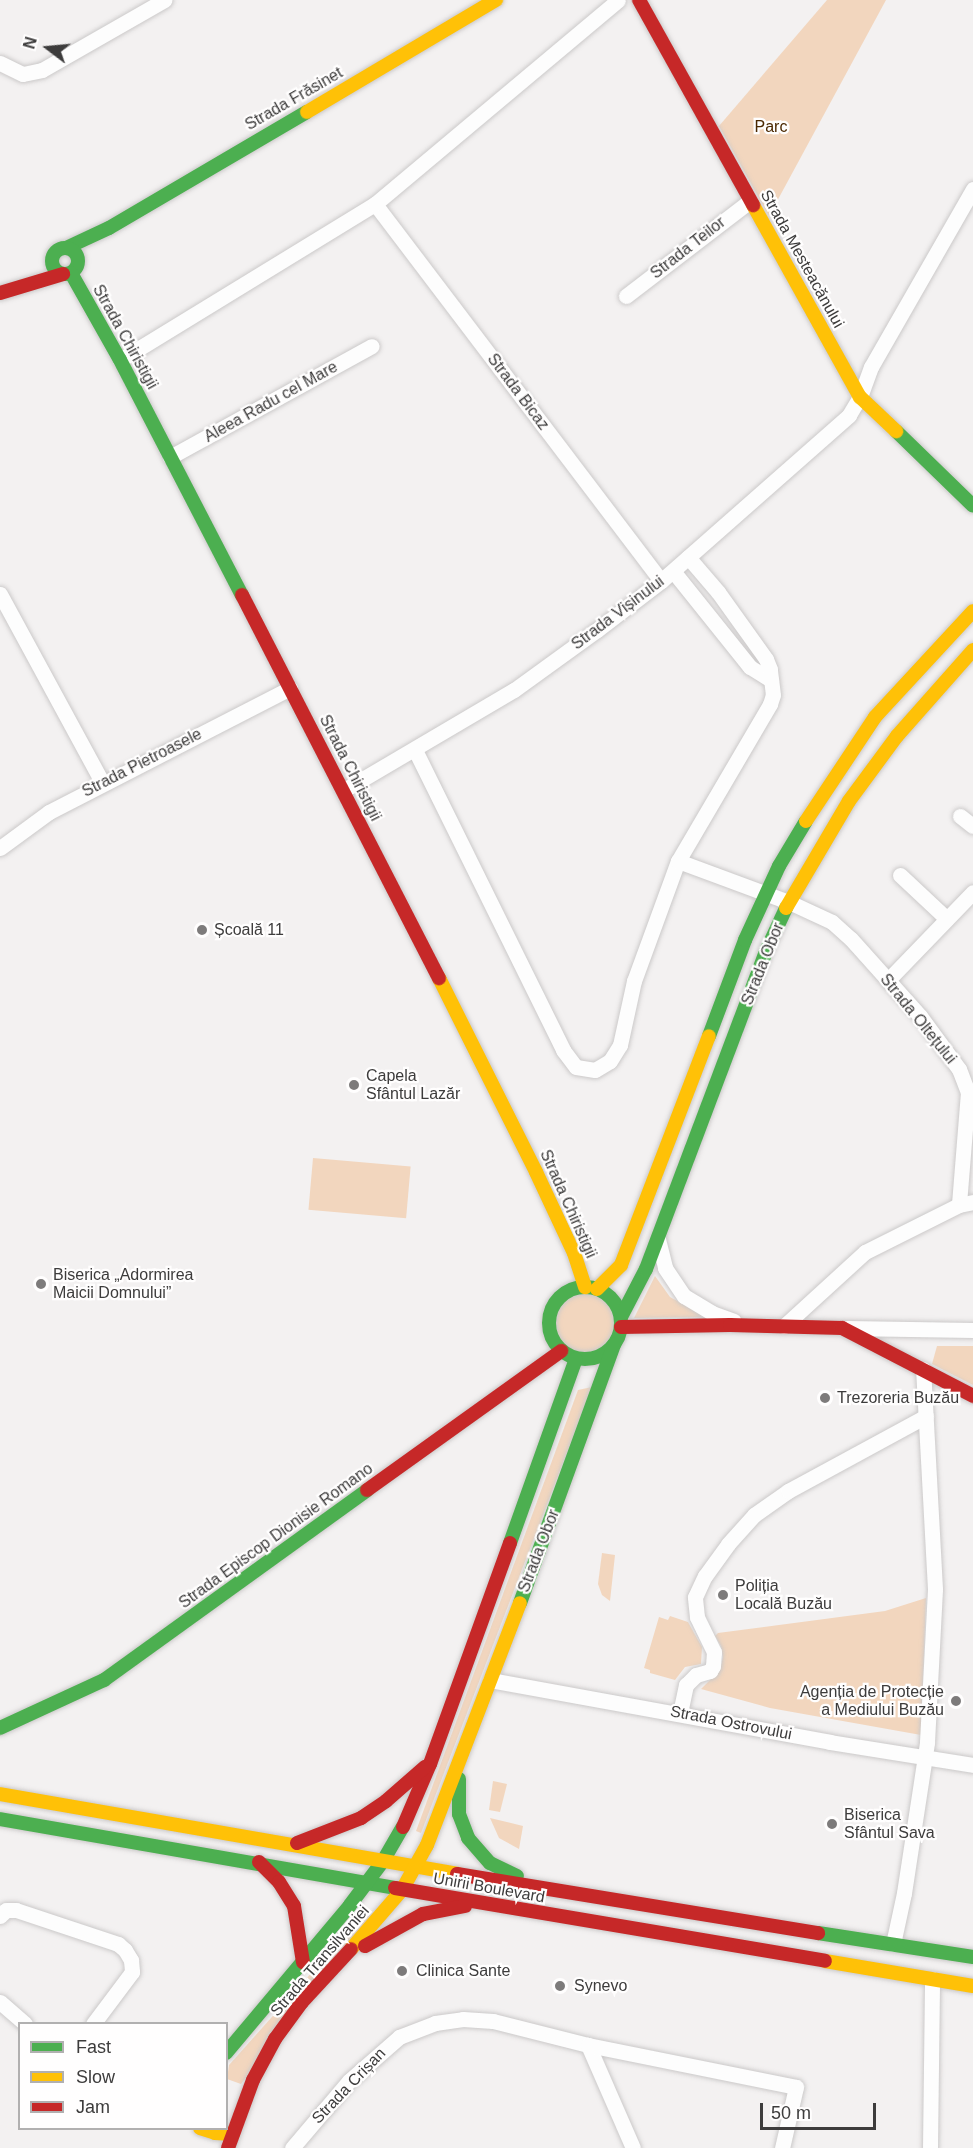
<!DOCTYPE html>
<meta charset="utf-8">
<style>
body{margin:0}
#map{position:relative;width:973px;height:2148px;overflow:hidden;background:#f3f1f1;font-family:Arial,sans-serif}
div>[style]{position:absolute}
.green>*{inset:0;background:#f2d6be;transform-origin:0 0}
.round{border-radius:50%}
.roads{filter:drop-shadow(0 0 2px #cbc9c9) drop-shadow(0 0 2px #cbc9c9)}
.street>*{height:15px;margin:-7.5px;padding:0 7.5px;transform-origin:7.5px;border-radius:7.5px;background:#fdfdfd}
.fast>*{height:14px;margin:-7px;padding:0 7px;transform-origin:7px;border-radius:7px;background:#4caf50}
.fast>.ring{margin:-7px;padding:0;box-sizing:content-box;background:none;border:14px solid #4caf50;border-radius:50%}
.slow>*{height:14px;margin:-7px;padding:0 7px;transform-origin:7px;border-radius:7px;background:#ffc107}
.jam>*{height:14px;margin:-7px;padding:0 7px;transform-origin:7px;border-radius:7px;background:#c62828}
.dots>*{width:16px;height:16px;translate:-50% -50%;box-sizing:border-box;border:3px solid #fffefe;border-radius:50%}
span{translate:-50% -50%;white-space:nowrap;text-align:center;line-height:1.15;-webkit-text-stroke:4.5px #fffefe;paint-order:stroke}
.street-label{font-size:16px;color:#3d3c3c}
.park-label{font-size:16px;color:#4b2800}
.poi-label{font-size:16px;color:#3d3c3c}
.left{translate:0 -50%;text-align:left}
.right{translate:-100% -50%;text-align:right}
.legend{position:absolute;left:18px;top:2022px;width:210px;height:108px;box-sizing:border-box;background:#fffefe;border:2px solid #b1b0b0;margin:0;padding:8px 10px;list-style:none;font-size:18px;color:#3d3c3c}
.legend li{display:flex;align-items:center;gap:12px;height:30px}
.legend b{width:30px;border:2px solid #b1b0b0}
.north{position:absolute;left:18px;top:18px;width:60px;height:60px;-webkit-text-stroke:4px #fffefe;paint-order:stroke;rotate:286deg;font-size:16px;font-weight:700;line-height:24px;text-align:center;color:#3d3c3c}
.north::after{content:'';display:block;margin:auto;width:21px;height:27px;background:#3d3c3c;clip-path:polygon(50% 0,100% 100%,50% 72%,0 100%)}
.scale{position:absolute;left:760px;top:2103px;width:116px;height:27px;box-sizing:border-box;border:3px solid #3d3c3c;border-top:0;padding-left:8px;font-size:18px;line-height:21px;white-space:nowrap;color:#3d3c3c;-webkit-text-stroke:4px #fffefe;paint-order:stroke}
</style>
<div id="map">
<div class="green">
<div style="clip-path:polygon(827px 0,886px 0,769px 216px,719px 126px)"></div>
<div style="left:313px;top:1158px;width:98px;height:52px;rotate:5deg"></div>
<div style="clip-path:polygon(655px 1276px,670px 1297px,701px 1314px,701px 1317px,634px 1318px)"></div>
<div class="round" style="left:554px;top:1293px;width:60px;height:60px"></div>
<div style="clip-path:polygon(937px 1346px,973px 1346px,973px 1385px,932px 1364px)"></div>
<div style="clip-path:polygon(592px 1387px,421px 1833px,416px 1831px,578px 1390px)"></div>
<div style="clip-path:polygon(602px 1553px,615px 1555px,610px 1601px,602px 1595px,598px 1584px)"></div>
<div style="clip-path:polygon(926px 1598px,921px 1735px,770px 1708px,701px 1689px,720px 1670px,723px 1657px,721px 1646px,715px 1636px,718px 1633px,885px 1611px)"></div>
<div style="clip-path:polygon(670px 1616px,688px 1622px,702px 1647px,701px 1664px,685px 1667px,675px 1680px,650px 1673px,650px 1670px,644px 1668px,659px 1617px,668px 1620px)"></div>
<div style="clip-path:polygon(493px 1781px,507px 1784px,500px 1812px,489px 1810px)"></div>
<div style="clip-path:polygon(490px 1818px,523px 1826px,519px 1849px,499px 1838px)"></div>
<div style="clip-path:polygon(364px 1914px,375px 1915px,241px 2084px,227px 2079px,229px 2065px)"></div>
</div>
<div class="roads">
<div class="street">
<div style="left:0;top:63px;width:25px;rotate:26deg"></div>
<div style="left:23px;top:74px;width:19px;rotate:-12deg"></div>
<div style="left:42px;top:70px;width:141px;rotate:-29.8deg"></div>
<div style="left:375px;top:204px;width:473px;rotate:52.8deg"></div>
<div style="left:626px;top:296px;width:156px;rotate:-37.5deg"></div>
<div style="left:120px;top:360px;width:299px;rotate:-31.5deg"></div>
<div style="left:375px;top:204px;width:317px;rotate:-40deg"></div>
<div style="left:170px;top:457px;width:230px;rotate:-28.8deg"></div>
<div style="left:673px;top:571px;width:123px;rotate:51.3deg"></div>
<div style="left:750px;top:667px;width:25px;rotate:32deg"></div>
<div style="left:0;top:594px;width:214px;rotate:61.5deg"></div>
<div style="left:415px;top:750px;width:335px;rotate:63.7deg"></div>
<div style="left:563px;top:1050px;width:21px;rotate:53deg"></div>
<div style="left:576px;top:1067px;width:19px;rotate:9deg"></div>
<div style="left:595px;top:1070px;width:17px;rotate:-31deg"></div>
<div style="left:610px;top:1061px;width:19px;rotate:-58deg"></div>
<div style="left:620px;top:1045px;width:66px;rotate:-77.7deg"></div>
<div style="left:634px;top:981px;width:128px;rotate:-69.9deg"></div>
<div style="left:678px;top:861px;width:182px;rotate:-59.6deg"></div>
<div style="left:770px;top:704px;width:9px;rotate:-72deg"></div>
<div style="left:773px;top:695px;width:26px;rotate:-97deg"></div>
<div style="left:770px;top:669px;width:11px;rotate:-112deg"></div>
<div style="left:766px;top:659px;width:82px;rotate:-125.6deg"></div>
<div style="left:718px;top:592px;width:46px;rotate:-130.6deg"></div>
<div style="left:344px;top:790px;width:197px;rotate:-30.5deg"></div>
<div style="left:514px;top:690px;width:102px;rotate:-35.9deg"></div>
<div style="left:597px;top:630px;width:81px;rotate:-37.4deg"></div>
<div style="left:661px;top:581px;width:251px;rotate:-41.4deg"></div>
<div style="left:849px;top:415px;width:21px;rotate:-59deg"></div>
<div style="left:860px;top:397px;width:32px;rotate:-70deg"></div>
<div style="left:871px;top:367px;width:205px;rotate:-60.2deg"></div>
<div style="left:960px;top:816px;width:16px;rotate:38deg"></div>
<div style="left:0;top:848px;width:61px;rotate:-36.3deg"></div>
<div style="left:49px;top:812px;width:271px;rotate:-27.2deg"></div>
<div style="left:678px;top:861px;width:118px;rotate:20.3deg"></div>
<div style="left:789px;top:902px;width:47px;rotate:24.9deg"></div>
<div style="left:832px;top:922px;width:25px;rotate:42deg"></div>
<div style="left:851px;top:939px;width:103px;rotate:48.1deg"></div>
<div style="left:920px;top:1016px;width:66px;rotate:53.7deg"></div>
<div style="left:959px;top:1069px;width:25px;rotate:69deg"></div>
<div style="left:968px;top:1092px;width:113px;rotate:94.6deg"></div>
<div style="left:900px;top:875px;width:64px;rotate:43.1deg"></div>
<div style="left:888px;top:980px;width:122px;rotate:-46deg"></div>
<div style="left:658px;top:1239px;width:30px;rotate:76deg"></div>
<div style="left:665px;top:1268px;width:34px;rotate:56deg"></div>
<div style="left:684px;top:1296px;width:33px;rotate:31deg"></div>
<div style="left:712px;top:1313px;width:23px;rotate:20deg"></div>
<div style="left:784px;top:1326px;width:110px;rotate:-42.4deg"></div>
<div style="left:865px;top:1252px;width:105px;rotate:-26.6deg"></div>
<div style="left:959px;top:1205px;width:14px;rotate:-12deg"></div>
<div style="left:847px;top:1328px;width:126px;rotate:0.9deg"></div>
<div style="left:490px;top:1680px;width:346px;rotate:10.3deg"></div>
<div style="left:830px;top:1742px;width:145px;rotate:9.1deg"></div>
<div style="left:680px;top:1713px;width:29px;rotate:-78deg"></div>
<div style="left:686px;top:1685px;width:14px;rotate:-45deg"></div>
<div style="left:696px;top:1675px;width:15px;rotate:-16deg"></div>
<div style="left:710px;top:1671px;width:6px;rotate:-59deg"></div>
<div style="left:713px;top:1666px;width:14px;rotate:-86deg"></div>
<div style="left:714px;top:1652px;width:39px;rotate:-116deg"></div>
<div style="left:697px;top:1617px;width:20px;rotate:-96deg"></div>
<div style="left:695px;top:1597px;width:23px;rotate:-65deg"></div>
<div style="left:705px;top:1576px;width:39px;rotate:-54deg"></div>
<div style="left:728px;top:1544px;width:39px;rotate:-48deg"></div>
<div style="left:754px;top:1515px;width:42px;rotate:-35.2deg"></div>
<div style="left:788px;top:1491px;width:157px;rotate:-28.5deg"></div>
<div style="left:0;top:1916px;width:8px;rotate:-45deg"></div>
<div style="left:6px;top:1910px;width:10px"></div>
<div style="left:16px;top:1910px;width:108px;rotate:18.4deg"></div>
<div style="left:118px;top:1944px;width:9px;rotate:41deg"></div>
<div style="left:125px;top:1950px;width:12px;rotate:59deg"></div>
<div style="left:131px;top:1960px;width:12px;rotate:85deg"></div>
<div style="left:132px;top:1972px;width:65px;rotate:126.9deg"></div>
<div style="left:893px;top:1944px;width:52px;rotate:-77.8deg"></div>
<div style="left:904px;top:1893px;width:153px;rotate:-81.3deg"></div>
<div style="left:927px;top:1742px;width:153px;rotate:-87deg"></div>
<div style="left:935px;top:1589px;width:220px;rotate:-93.1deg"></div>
<div style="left:0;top:2002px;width:33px;rotate:41deg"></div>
<div style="left:588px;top:2045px;width:112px;rotate:66.4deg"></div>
<div style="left:292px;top:2148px;width:88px;rotate:-49.6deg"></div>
<div style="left:349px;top:2081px;width:67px;rotate:-41.3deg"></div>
<div style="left:399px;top:2037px;width:39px;rotate:-21deg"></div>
<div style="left:435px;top:2023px;width:28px;rotate:-8deg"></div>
<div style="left:463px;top:2019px;width:30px;rotate:4deg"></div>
<div style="left:493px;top:2021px;width:98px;rotate:14.2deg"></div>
<div style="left:588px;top:2045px;width:212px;rotate:11.4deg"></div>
<div style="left:796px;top:2087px;width:63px;rotate:102.9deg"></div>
<div style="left:930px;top:2148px;width:169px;rotate:-89.3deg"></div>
</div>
<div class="fast">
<div style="left:66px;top:248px;width:47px;rotate:-24.9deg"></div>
<div style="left:109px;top:228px;width:229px;rotate:-30.4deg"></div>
<div class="ring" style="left:52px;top:248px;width:12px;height:12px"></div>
<div style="left:71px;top:273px;width:100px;rotate:60.6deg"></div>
<div style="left:120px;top:360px;width:265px;rotate:62.6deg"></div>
<div style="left:896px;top:431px;width:107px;rotate:44.2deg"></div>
<div style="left:709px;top:1036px;width:103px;rotate:-69.4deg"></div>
<div style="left:745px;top:940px;width:81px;rotate:-65.3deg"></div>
<div style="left:779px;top:866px;width:52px;rotate:-59deg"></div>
<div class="ring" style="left:549px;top:1287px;width:58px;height:58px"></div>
<div style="left:621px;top:1317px;width:54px;rotate:-62.5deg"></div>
<div style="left:646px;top:1269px;width:342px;rotate:-69.3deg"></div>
<div style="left:767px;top:949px;width:45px;rotate:-65.1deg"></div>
<div style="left:510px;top:1543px;width:195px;rotate:-70.3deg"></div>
<div style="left:520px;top:1603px;width:275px;rotate:-70deg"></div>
<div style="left:0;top:1728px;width:115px;rotate:-24.8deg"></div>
<div style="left:104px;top:1680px;width:324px;rotate:-35.8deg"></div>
<div style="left:459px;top:1779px;width:35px;rotate:90deg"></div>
<div style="left:459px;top:1814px;width:26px;rotate:69deg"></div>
<div style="left:468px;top:1838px;width:33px;rotate:49deg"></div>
<div style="left:490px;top:1863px;width:30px;rotate:26deg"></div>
<div style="left:0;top:1819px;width:401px;rotate:9.9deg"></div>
<div style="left:818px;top:1933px;width:157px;rotate:8.8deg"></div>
<div style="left:226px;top:2053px;width:193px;rotate:-50deg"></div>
<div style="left:350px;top:1905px;width:55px;rotate:-53.1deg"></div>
<div style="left:383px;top:1861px;width:39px;rotate:-60deg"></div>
</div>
<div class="slow">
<div style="left:307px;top:112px;width:220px;rotate:-30.7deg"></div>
<div style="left:753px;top:205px;width:220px;rotate:60.9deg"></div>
<div style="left:860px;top:397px;width:50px;rotate:43.4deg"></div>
<div style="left:806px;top:821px;width:125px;rotate:-56.4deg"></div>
<div style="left:875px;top:717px;width:144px;rotate:-47.2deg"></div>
<div style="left:786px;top:908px;width:124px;rotate:-59.5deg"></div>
<div style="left:849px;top:801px;width:81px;rotate:-53.6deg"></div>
<div style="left:897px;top:736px;width:115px;rotate:-48.5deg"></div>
<div style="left:439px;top:978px;width:217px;rotate:63.4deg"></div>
<div style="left:536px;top:1172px;width:89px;rotate:64.9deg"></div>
<div style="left:574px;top:1253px;width:36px;rotate:72deg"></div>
<div style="left:597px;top:1289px;width:34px;rotate:-45deg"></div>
<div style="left:621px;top:1265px;width:245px;rotate:-69deg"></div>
<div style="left:0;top:1794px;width:464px;rotate:9.9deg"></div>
<div style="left:351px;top:1949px;width:78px;rotate:-49.2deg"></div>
<div style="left:402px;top:1890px;width:51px;rotate:-60.9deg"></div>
<div style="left:427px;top:1845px;width:259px;rotate:-69deg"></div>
<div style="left:825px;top:1961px;width:150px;rotate:9.6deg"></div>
<div style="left:200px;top:2128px;width:16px;rotate:18deg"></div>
<div style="left:215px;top:2133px;width:18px;rotate:3deg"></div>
</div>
<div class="jam">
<div style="left:639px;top:0;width:235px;rotate:60.9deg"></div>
<div style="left:0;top:293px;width:66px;rotate:-16.8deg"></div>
<div style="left:242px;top:595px;width:431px;rotate:62.8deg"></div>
<div style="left:621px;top:1327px;width:109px;rotate:-1.1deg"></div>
<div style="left:730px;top:1325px;width:112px;rotate:1.5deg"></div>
<div style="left:842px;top:1328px;width:148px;rotate:27.4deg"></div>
<div style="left:367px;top:1490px;width:239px;rotate:-35.6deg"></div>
<div style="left:403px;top:1827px;width:69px;rotate:-66.8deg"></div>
<div style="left:430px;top:1764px;width:235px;rotate:-70.1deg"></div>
<div style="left:297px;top:1843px;width:69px;rotate:-21.3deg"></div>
<div style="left:361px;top:1818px;width:30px;rotate:-34deg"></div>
<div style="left:386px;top:1801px;width:52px;rotate:-41.1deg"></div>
<div style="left:259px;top:1862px;width:28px;rotate:45deg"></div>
<div style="left:279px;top:1882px;width:28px;rotate:58deg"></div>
<div style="left:294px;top:1906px;width:57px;rotate:80.9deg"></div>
<div style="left:457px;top:1874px;width:366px;rotate:9.3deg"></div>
<div style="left:395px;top:1888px;width:436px;rotate:9.6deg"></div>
<div style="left:365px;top:1946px;width:66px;rotate:-28.9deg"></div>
<div style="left:423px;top:1914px;width:43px;rotate:-10.8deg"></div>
<div style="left:228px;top:2148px;width:72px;rotate:-69.8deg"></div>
<div style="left:253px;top:2080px;width:47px;rotate:-61.8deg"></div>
<div style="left:275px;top:2039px;width:46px;rotate:-53.9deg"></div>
<div style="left:302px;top:2002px;width:72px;rotate:-47.2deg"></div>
</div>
</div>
<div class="dots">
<div style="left:202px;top:930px;background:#7d7b7b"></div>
<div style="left:354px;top:1085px;background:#7d7b7b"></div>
<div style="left:41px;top:1284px;background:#7d7b7b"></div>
<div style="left:825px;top:1398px;background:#7d7b7b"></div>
<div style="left:723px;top:1595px;background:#7d7b7b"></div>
<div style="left:956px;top:1701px;background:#7d7b7b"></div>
<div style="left:832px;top:1824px;background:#7d7b7b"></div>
<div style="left:402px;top:1971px;background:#7d7b7b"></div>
<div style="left:560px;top:1986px;background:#7d7b7b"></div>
</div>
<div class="street-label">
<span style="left:294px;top:99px;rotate:-30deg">Strada Frăsinet</span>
<span style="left:688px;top:248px;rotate:-38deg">Strada Teilor</span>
<span style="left:802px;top:259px;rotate:61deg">Strada Mesteacănului</span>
<span style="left:125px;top:337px;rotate:61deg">Strada Chiristigii</span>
<span style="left:518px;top:392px;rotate:53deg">Strada Bicaz</span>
<span style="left:271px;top:402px;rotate:-29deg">Aleea Radu cel Mare</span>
<span style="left:618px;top:613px;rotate:-37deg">Strada Vișinului</span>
<span style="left:142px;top:763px;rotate:-27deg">Strada Pietroasele</span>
<span style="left:350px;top:768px;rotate:63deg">Strada Chiristigii</span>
<span style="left:763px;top:964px;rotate:-68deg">Strada Obor</span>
<span style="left:918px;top:1019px;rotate:51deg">Strada Oltețului</span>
<span style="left:568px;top:1204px;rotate:66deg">Strada Chiristigii</span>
<span style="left:276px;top:1536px;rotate:-36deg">Strada Episcop Dionisie Romano</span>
<span style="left:539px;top:1551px;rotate:-69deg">Strada Obor</span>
<span style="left:731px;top:1723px;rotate:11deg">Strada Ostrovului</span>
<span style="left:489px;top:1888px;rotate:10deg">Unirii Boulevard</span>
<span style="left:320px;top:1961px;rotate:-49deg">Strada Transilvaniei</span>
<span style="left:349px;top:2086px;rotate:-46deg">Strada Crișan</span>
</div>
<div class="park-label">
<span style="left:771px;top:127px">Parc</span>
</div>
<div class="poi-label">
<span class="left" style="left:214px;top:930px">Școală 11</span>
<span class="left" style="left:366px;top:1085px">Capela<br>Sfântul Lazăr</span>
<span class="left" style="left:53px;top:1284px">Biserica „Adormirea<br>Maicii Domnului”</span>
<span class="left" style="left:837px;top:1398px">Trezoreria Buzău</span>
<span class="left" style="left:735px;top:1595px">Poliția<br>Locală Buzău</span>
<span class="right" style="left:944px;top:1701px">Agenția de Protecție<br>a Mediului Buzău</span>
<span class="left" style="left:844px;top:1824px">Biserica<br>Sfântul Sava</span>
<span class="left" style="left:416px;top:1971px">Clinica Sante</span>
<span class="left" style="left:574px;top:1986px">Synevo</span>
</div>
<ul class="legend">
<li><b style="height:8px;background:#4caf50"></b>Fast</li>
<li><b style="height:8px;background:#ffc107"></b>Slow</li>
<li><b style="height:8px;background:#c62828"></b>Jam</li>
</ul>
<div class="north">N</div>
<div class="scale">50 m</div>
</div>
